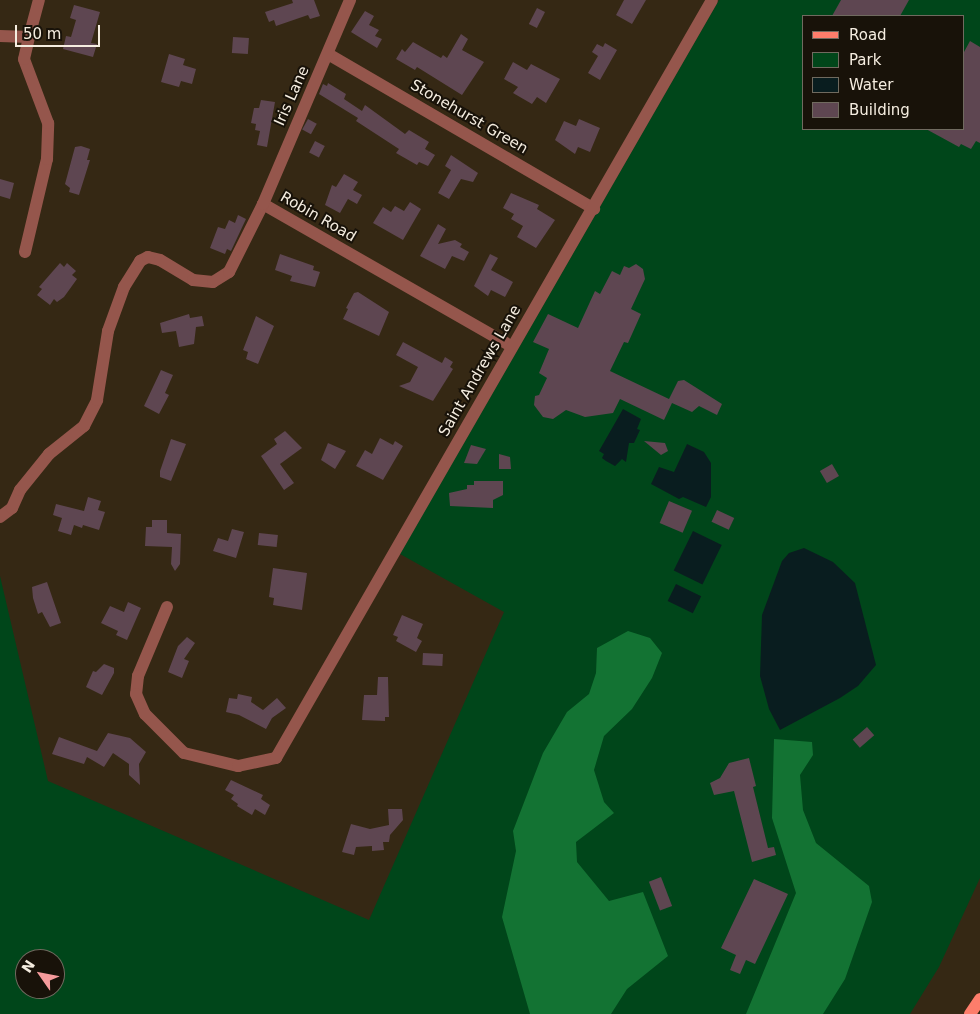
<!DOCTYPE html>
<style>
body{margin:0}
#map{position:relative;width:980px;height:1014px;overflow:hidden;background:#352814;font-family:"DejaVu Sans",sans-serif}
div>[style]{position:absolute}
.green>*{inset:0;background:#00461a}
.forest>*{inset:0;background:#137333}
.water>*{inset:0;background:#091d1f;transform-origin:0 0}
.building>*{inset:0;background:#5e4651;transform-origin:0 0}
.minor>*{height:12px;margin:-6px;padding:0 6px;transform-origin:6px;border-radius:6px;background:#95564c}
.major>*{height:12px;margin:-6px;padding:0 6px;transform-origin:6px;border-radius:6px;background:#fd7d6b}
span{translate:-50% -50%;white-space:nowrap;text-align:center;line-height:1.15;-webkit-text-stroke:4px #181209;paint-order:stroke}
.street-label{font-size:15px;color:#f5ede0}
.legend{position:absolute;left:802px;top:15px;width:162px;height:115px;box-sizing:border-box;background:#181209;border:1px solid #706a5f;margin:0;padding:6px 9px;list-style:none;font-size:15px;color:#f5ede0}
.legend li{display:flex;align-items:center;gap:10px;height:25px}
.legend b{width:25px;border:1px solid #706a5f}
.north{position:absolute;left:15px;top:949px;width:50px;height:50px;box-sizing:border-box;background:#181209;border:1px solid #706a5f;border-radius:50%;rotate:303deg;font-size:14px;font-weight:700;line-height:20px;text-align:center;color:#f5ede0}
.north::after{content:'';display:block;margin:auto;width:18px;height:22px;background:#f59b9c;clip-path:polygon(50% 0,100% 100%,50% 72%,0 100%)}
.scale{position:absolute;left:15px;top:25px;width:85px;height:22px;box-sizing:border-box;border:2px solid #f5ede0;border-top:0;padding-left:6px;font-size:15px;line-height:18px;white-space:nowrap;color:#f5ede0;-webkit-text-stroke:4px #181209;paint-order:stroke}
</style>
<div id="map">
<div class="green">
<div style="clip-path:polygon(evenodd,719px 0,980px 0,980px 878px,939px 967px,910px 1014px,0 1014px,0 576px,48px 781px,369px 920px,504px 612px,400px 554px,719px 0,804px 16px,964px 16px,964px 129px,804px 129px,804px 16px,719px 0,25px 959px,55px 959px,55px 989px,25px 989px,25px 959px)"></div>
</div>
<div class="forest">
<div style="clip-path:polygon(628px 631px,650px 638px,662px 653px,652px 678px,632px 709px,604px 736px,594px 770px,604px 802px,614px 813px,576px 842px,577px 862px,609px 901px,643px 892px,668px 956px,627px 989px,611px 1014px,530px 1014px,502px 917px,516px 851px,513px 831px,543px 753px,567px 712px,589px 694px,596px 673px,597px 648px)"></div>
<div style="clip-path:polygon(774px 739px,812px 742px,813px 755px,800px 775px,803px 810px,816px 843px,869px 886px,872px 902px,845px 979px,823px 1014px,746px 1014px,796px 893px,772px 818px)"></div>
</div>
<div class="water">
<div style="clip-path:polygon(623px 409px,641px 419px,637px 429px,640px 430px,634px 443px,629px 443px,626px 462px,622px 459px,615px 466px,606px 461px,602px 458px,604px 454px,599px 451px)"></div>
<div style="clip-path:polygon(687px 444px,704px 452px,711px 463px,711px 497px,706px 507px,683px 497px,679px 499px,651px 484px,659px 467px,674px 472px)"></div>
<div style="left:693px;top:531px;width:32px;height:44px;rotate:26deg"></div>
<div style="clip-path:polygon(804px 548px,833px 562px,855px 583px,876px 665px,858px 686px,840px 698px,780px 730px,769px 709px,760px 676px,762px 615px,782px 561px,789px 553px)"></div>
<div style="left:676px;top:584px;width:28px;height:19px;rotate:26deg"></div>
</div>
<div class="building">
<div style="clip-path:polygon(292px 0,314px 0,320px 16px,310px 19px,308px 15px,276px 26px,274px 20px,269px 22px,265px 12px,293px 3px)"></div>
<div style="clip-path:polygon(624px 0,646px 0,632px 24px,616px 15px)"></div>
<div style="clip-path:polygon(841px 0,909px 0,900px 16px,832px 16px)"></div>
<div style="clip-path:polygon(74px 5px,100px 12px,91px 43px,97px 44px,93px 57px,63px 49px,66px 36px,71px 37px,76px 20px,70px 18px)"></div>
<div style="left:537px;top:8px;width:9px;height:18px;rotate:27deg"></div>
<div style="clip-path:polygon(365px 11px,374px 16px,369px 25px,379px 30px,375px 36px,382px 39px,377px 48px,351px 32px)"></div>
<div style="clip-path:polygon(461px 34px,468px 39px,462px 50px,484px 62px,462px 95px,417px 67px,415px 70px,396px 59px,402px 49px,405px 52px,413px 42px,441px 58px,443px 55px,447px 58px)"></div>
<div style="left:233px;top:37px;width:16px;height:16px;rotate:4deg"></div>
<div style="clip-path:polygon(970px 41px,980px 47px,980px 143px,976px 141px,971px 149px,961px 144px,959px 147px,926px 129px,964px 129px,964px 52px)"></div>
<div style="clip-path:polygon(605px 43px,617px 50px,600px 80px,588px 73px,598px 56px,592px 52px,597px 44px,603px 47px)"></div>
<div style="clip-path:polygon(169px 54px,185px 59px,183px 65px,196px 69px,192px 84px,181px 81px,179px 87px,161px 82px)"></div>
<div style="clip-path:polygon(513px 62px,527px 70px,531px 64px,560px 79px,546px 103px,537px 97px,532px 104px,513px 93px,518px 87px,504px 79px)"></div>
<div style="clip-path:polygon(328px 83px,346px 94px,344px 99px,362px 111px,365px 105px,405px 134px,409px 130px,429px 142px,425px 149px,435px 155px,428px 166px,419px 162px,417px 165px,396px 153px,399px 149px,356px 121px,358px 118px,319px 94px,323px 84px,327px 86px)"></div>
<div style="clip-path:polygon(261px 100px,275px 102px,267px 147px,257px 145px,260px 131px,255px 130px,256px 124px,251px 123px,254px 108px,259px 108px)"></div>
<div style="left:308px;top:119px;width:10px;height:12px;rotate:29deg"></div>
<div style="clip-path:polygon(579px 119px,600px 128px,590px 152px,578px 147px,575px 154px,555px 140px,564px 121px,576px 126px)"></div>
<div style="left:315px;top:141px;width:11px;height:13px;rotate:27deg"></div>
<div style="clip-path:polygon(81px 146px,90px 149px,87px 160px,90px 160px,79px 195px,69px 192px,70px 188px,65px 184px,75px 147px)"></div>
<div style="clip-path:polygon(451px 155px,478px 173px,473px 182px,461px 179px,449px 199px,438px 193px,451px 170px,445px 166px)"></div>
<div style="clip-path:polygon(344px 174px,358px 182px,353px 190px,362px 195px,357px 204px,348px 199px,340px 213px,325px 205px,332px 185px,336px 187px)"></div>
<div style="clip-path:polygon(0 179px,14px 183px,10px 199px,0 196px)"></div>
<div style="clip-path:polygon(511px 193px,539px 205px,537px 209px,555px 220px,536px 248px,517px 237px,523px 226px,511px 219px,514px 214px,503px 208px)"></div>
<div style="clip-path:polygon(410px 202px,421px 209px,403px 240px,373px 223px,383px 207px,391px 212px,395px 206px,404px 211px)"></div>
<div style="clip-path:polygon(238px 215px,246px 219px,231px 251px,227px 249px,225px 254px,210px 248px,218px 227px,225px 229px,229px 220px,235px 223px)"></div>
<div style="clip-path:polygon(438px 224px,446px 229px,438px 244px,455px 240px,462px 244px,460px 247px,469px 252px,464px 261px,452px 256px,445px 269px,420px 256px)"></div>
<div style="clip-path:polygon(280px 254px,314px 266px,313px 270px,320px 272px,315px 287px,290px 281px,292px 276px,275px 270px)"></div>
<div style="clip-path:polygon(490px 254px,498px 258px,491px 270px,513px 282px,505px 297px,491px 290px,488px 296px,474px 286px)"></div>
<div style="clip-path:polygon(60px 263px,64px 267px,67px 263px,76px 271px,72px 275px,77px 279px,64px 297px,57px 302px,54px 299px,50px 305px,37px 295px,42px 289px,39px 287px)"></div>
<div style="clip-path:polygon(636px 264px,643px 269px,645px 279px,631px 309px,641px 314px,628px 343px,624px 342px,610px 371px,669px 399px,678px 381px,684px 380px,722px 404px,717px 415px,699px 406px,692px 412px,672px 403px,664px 420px,620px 399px,613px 413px,585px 417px,566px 410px,553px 419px,543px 417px,534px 405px,535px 396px,539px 395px,547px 378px,539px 373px,549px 349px,533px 342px,548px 314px,578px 328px,595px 291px,600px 294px,612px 271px,620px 275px,624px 266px,629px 268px)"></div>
<div style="clip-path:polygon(358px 292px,389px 312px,379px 336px,343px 319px,348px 309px,346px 308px,354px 293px)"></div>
<div style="clip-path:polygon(189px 314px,190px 318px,202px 316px,204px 326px,196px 327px,194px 344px,179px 347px,176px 331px,162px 333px,160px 323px)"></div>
<div style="clip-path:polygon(256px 316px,274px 326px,258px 364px,246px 359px,248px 352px,243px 350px)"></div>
<div style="clip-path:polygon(403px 342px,442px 363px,445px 357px,453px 362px,450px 367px,453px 369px,433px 401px,399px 386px,410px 382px,418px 367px,396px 355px)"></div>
<div style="clip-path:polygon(161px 370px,173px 375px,165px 393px,169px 395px,159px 414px,144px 406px)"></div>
<div style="clip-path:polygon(285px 431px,302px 448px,280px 464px,294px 483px,284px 490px,261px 456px,277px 444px,274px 439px)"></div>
<div style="clip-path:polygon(380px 438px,393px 445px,395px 441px,403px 446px,383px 480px,356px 466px,365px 450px,372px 454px)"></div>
<div style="clip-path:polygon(171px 439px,186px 444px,171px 481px,160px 477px,160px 471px)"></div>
<div style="clip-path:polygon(644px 441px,665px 443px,668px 451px,661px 455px)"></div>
<div style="clip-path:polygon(328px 443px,346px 451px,335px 469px,321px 460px)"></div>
<div style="clip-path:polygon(471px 445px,486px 449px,477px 464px,464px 463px)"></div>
<div style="clip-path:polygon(499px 454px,510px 457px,511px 469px,499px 469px)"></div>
<div style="left:832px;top:464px;width:14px;height:14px;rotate:60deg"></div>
<div style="clip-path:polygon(474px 481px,503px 481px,503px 495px,493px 500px,493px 508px,450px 506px,449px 493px,467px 489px,467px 485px,474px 485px)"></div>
<div style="clip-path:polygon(88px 497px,101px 501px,98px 510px,105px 512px,99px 530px,83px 525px,82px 528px,74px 525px,71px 535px,58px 531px,62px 518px,53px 515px,56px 504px,84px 511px)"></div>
<div style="left:669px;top:501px;width:25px;height:24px;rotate:23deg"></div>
<div style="left:717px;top:510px;width:19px;height:13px;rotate:25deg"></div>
<div style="clip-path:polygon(152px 520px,167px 520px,167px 533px,181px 534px,180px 564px,175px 571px,171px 564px,172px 547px,145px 546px,146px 527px,152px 527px)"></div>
<div style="clip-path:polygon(232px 529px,244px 532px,236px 558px,213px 551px,218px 538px,228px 541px)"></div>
<div style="left:259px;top:533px;width:19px;height:12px;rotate:6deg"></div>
<div style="clip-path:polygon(273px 568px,307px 573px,302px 610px,273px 605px,274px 598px,269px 597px)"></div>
<div style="clip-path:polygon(47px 582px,61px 623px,50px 627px,42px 612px,38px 614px,33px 598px,32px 587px)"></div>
<div style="clip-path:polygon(128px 602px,141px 608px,127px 640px,116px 635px,118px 631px,101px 623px,110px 606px,124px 612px)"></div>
<div style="clip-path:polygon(402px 615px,423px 624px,417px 638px,422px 641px,416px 652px,396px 641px,398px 637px,393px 635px)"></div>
<div style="clip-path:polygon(187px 637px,195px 643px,184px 659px,189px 661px,182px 678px,168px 672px,178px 646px)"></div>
<div style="left:423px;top:653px;width:20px;height:12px;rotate:3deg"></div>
<div style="clip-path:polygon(104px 664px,114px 668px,114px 673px,102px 695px,86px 687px,93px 671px,96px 672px)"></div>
<div style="clip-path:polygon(378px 677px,388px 677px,389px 717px,385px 717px,385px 721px,362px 720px,364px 695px,377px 695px)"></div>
<div style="clip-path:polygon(238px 694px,252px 697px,251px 702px,263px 710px,277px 698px,286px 708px,272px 718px,266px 729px,239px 715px,226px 712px,229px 698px,237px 699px)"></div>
<div style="left:867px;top:727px;width:11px;height:19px;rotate:49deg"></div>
<div style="clip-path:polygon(108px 733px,130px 738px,146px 752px,139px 764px,140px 785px,129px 775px,129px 764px,113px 753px,104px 767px,87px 757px,84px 764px,52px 754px,59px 737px,97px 751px)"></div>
<div style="clip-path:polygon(749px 758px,756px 786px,753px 787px,768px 848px,774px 847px,776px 855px,752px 862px,734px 791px,714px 795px,710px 783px,720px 778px,729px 763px)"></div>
<div style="clip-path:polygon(231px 780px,263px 795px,261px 799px,270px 805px,265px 815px,255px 809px,252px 815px,237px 806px,238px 804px,231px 799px,234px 795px,225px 790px)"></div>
<div style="clip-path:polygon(388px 809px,402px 809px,403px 820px,390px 835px,389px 842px,383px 842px,384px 850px,372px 851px,372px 846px,356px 847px,354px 855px,342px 852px,351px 824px,370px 829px,389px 825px)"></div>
<div style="left:661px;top:877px;width:31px;height:13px;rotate:69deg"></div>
<div style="clip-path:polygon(754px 879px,788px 894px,755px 964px,746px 960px,740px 974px,730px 970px,736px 955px,721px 948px)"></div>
</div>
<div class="minor">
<div style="left:0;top:36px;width:29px;rotate:2deg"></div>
<div style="left:29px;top:37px;width:38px;rotate:-75deg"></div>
<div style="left:328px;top:54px;width:308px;rotate:30.2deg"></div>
<div style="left:263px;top:204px;width:286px;rotate:29.8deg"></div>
<div style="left:25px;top:252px;width:96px;rotate:-76.7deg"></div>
<div style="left:47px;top:159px;width:36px;rotate:-88deg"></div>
<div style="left:48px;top:123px;width:68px;rotate:-110.6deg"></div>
<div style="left:24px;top:59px;width:23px;rotate:-77deg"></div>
<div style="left:0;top:517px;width:15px;rotate:-37deg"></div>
<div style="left:12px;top:508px;width:20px;rotate:-66deg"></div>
<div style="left:20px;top:490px;width:46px;rotate:-51.1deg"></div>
<div style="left:49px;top:454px;width:45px;rotate:-38.7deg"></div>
<div style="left:84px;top:426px;width:29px;rotate:-63deg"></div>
<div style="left:97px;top:400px;width:70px;rotate:-80.9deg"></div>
<div style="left:108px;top:331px;width:47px;rotate:-70deg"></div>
<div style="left:124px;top:287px;width:31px;rotate:-58deg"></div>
<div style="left:140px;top:261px;width:9px;rotate:-27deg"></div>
<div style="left:148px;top:257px;width:12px;rotate:14deg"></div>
<div style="left:160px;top:260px;width:39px;rotate:31deg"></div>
<div style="left:193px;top:280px;width:20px;rotate:6deg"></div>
<div style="left:213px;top:282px;width:19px;rotate:-32deg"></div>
<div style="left:229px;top:272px;width:76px;rotate:-63.4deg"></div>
<div style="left:263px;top:204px;width:222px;rotate:-66.9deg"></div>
<div style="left:167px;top:607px;width:75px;rotate:112.8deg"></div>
<div style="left:138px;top:676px;width:18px;rotate:96deg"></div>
<div style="left:136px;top:694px;width:22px;rotate:66deg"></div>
<div style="left:145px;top:714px;width:55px;rotate:45deg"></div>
<div style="left:184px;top:753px;width:56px;rotate:13.5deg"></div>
<div style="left:238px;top:766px;width:39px;rotate:-12deg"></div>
<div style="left:276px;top:758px;width:874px;rotate:-60.09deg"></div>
</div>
<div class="major">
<div style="left:970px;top:1014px;width:18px;rotate:-56deg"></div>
</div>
<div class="street-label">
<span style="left:292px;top:96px;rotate:-66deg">Iris Lane</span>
<span style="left:469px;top:117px;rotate:30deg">Stonehurst Green</span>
<span style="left:318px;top:217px;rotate:30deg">Robin Road</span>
<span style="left:480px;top:371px;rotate:-60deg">Saint Andrews Lane</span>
</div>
<ul class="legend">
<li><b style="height:6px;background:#fd7d6b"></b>Road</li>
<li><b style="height:14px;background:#00461a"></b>Park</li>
<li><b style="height:14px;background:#091d1f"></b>Water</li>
<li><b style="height:14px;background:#5e4651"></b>Building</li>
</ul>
<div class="north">N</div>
<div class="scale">50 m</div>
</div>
